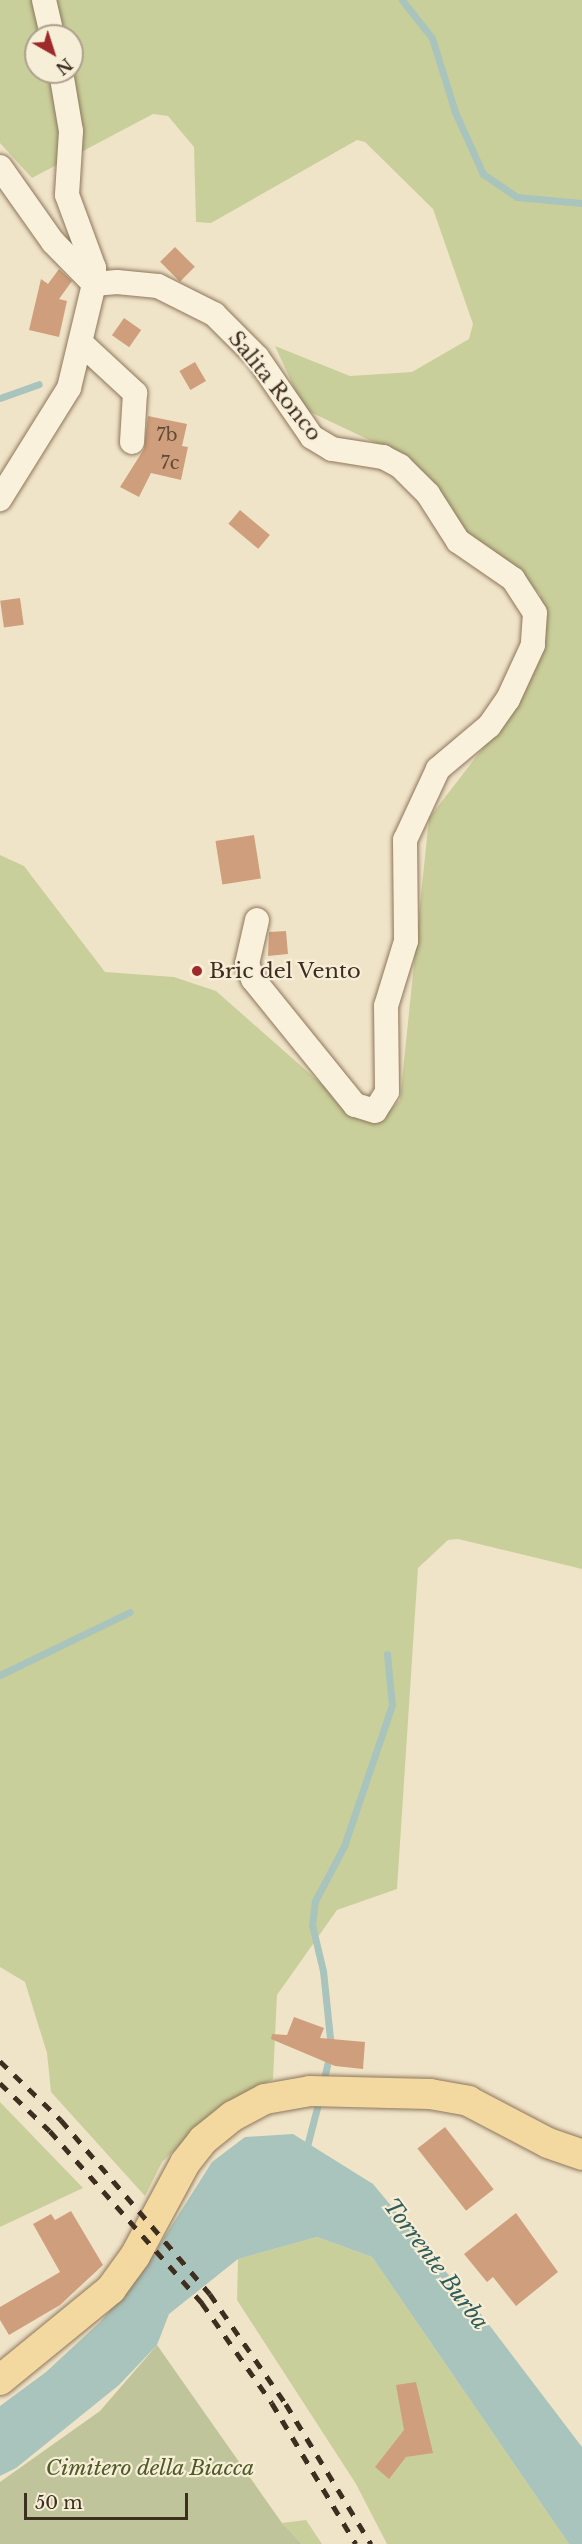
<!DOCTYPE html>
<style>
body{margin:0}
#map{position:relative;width:582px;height:2544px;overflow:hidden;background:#f0e4c8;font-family:"Libre Baskerville",serif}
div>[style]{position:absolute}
.green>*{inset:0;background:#c9cf9b}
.cemetery>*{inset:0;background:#bfc49a}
.water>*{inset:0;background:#a9c4bc}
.stream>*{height:7px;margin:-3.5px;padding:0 3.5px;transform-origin:3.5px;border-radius:3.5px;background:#a9c4bc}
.building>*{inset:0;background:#cf9f7d;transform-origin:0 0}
.roads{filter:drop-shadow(0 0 2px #8d765c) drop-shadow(0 0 2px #8d765c)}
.minor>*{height:24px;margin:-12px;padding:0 12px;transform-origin:12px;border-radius:12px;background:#faf1dc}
.major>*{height:30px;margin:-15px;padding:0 15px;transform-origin:15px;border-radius:15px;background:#f3d9a0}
.rail>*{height:4.5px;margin-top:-2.25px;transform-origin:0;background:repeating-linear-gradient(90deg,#3d2e20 0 10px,transparent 0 20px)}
.dots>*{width:16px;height:16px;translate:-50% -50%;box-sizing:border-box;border:3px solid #f7eed8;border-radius:50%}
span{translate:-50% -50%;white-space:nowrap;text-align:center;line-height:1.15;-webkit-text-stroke:4.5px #f7eed8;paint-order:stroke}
.number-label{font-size:18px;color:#624a37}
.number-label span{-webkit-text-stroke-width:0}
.street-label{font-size:21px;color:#3d2e20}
.poi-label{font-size:21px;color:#3d2e20}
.left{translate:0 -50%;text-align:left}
.park-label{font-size:21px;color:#4d5a26;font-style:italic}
.water-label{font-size:22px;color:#2f5d5a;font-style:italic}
.north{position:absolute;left:24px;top:24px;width:60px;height:60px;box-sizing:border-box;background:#f7eed8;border:2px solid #ada18e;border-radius:50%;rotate:141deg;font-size:16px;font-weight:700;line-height:24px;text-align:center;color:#3d2e20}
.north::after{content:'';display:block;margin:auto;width:21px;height:27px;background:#9e2a2b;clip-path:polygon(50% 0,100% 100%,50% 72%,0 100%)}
.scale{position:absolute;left:24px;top:2493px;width:164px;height:27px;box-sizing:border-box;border:3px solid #3d2e20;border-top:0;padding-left:8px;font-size:18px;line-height:21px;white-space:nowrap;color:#3d2e20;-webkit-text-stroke:4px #f7eed8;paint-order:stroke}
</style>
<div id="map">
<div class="green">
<div style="clip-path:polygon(evenodd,0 0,582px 0,582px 1569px,458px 1539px,448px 1540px,418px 1568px,397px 1889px,337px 1910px,277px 1995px,273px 2079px,219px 2107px,162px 2162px,145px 2196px,51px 2092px,47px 2053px,25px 1982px,0 1967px,0 855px,24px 866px,105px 972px,174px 977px,216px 991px,359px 1117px,383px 1118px,400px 1100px,429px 818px,523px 696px,542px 647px,546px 621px,540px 594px,514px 568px,459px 532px,405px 457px,304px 409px,275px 346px,350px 376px,412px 372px,469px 339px,473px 324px,433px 209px,365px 142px,357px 140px,211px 223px,196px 222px,194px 147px,168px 116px,153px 114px,32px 178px,0 143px,0 0,36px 36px,72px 36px,72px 72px,36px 72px,36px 36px)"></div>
<div style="clip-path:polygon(0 2102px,83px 2188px,0 2227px)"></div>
<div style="clip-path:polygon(317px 2237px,372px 2257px,569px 2544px,387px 2544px,356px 2484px,237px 2300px,238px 2259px)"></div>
<div style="clip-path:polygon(306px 2520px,322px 2544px,302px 2544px,282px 2523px)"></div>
</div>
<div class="cemetery">
<div style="clip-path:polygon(157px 2345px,282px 2523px,302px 2544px,0 2544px,0 2482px,100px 2411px)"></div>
</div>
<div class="water">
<div style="clip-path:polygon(293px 2134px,373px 2184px,477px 2309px,582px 2447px,582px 2544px,569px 2544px,372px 2257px,317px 2237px,238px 2259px,169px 2314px,157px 2345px,119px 2385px,16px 2468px,0 2476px,0 2406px,46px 2372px,101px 2321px,141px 2274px,212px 2162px,245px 2137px)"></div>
</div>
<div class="stream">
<div style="left:402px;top:0;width:48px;rotate:51.7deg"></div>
<div style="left:432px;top:38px;width:77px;rotate:72.7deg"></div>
<div style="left:455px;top:112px;width:68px;rotate:65.7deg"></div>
<div style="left:483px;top:174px;width:41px;rotate:34.1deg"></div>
<div style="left:517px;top:197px;width:65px;rotate:5.3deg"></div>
<div style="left:0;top:398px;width:41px;rotate:-19.7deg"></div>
<div style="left:0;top:1675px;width:144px;rotate:-25.9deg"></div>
<div style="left:323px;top:2083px;width:36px;rotate:-77deg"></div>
<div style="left:331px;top:2048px;width:77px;rotate:-95.9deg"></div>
<div style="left:323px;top:1971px;width:47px;rotate:-103.4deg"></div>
<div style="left:312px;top:1925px;width:24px;rotate:-83deg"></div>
<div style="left:315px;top:1901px;width:62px;rotate:-62.2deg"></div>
<div style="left:344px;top:1846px;width:149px;rotate:-71.2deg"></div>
<div style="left:392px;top:1705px;width:51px;rotate:-95.6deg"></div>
<div style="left:306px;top:2150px;width:52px;rotate:-75.4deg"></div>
</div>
<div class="building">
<div style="left:175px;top:247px;width:28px;height:21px;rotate:45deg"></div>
<div style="clip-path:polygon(59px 269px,72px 281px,59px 299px,67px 301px,59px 337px,29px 330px,41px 279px,48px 284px)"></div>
<div style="left:124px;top:318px;width:21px;height:21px;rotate:35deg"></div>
<div style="left:195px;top:362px;width:22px;height:18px;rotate:60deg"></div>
<div style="clip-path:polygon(148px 416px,187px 424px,182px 446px,188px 447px,181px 480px,151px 473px,139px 497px,120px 487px,144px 449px)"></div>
<div style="left:240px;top:510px;width:39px;height:18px;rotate:40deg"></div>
<div style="left:20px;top:598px;width:27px;height:20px;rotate:82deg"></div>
<div style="left:254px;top:835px;width:44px;height:39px;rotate:81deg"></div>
<div style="clip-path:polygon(286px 931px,288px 954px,268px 956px,269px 932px)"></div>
<div style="clip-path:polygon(294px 2017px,324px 2028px,320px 2038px,365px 2042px,363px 2069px,335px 2066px,271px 2039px,272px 2034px,287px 2035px)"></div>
<div style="left:445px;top:2127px;width:79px;height:35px;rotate:52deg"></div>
<div style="clip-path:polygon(71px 2211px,103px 2265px,60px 2305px,9px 2335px,0 2320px,0 2307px,60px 2272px,33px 2224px,51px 2214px,55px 2220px)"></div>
<div style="clip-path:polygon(516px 2213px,558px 2272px,516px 2306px,493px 2277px,487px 2282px,464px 2254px)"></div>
<div style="clip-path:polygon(416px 2382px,433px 2453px,406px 2457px,389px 2479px,375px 2467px,404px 2430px,396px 2385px)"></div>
</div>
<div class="roads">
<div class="minor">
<div style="left:44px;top:0;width:37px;rotate:77deg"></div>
<div style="left:61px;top:72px;width:60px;rotate:80.4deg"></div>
<div style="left:71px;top:131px;width:64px;rotate:93.6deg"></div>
<div style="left:67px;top:195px;width:78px;rotate:69.7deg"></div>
<div style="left:94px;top:268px;width:16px;rotate:90deg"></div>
<div style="left:94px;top:284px;width:23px;rotate:-5deg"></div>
<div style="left:117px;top:282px;width:41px;rotate:5.6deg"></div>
<div style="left:158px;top:286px;width:63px;rotate:26.6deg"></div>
<div style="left:214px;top:314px;width:61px;rotate:45deg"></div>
<div style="left:257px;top:357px;width:97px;rotate:55.5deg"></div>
<div style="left:312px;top:437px;width:23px;rotate:31deg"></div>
<div style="left:332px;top:449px;width:52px;rotate:8.9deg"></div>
<div style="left:383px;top:457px;width:19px;rotate:28deg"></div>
<div style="left:400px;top:466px;width:40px;rotate:45deg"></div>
<div style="left:428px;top:494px;width:56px;rotate:57.4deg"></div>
<div style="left:458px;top:541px;width:67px;rotate:34.6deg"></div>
<div style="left:513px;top:579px;width:40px;rotate:57.1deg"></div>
<div style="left:535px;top:613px;width:32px;rotate:94deg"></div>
<div style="left:533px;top:645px;width:60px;rotate:114.8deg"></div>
<div style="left:508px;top:699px;width:33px;rotate:125deg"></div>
<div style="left:489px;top:726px;width:67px;rotate:139.9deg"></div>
<div style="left:438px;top:769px;width:78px;rotate:114.9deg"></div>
<div style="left:405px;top:840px;width:101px;rotate:89.4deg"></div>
<div style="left:406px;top:941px;width:68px;rotate:107.1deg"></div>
<div style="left:386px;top:1006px;width:86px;rotate:89.3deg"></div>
<div style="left:387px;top:1092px;width:22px;rotate:122deg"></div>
<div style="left:375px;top:1111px;width:21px;rotate:-163deg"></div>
<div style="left:355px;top:1105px;width:162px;rotate:-129deg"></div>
<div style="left:253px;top:979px;width:16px;rotate:-112deg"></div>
<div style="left:247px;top:964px;width:45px;rotate:-77.2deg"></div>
<div style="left:0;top:167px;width:92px;rotate:54.8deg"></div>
<div style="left:53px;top:242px;width:59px;rotate:45.7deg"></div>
<div style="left:94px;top:284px;width:107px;rotate:103.5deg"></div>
<div style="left:69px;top:388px;width:131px;rotate:121.9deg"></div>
<div style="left:81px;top:343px;width:74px;rotate:42.8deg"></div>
<div style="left:135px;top:393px;width:49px;rotate:93.5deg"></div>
</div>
<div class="major">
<div style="left:0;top:2380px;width:144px;rotate:-39.3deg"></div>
<div style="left:111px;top:2289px;width:41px;rotate:-54deg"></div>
<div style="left:135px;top:2256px;width:106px;rotate:-61.7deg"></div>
<div style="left:185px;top:2163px;width:29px;rotate:-52deg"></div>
<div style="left:203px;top:2140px;width:38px;rotate:-39deg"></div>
<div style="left:233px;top:2116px;width:36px;rotate:-28deg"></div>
<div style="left:265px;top:2099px;width:46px;rotate:-10.1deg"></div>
<div style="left:310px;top:2091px;width:120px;rotate:1.4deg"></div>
<div style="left:430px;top:2094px;width:39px;rotate:10deg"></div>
<div style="left:468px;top:2101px;width:90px;rotate:27.7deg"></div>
<div style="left:548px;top:2143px;width:36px;rotate:19deg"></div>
</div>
</div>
<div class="rail">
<div style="left:0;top:2061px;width:85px;rotate:44deg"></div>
<div style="left:61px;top:2120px;width:229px;rotate:49.4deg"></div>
<div style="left:210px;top:2294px;width:134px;rotate:55.4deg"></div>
<div style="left:286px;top:2404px;width:164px;rotate:58.7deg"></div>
<div style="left:0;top:2083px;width:69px;rotate:43.8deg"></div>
<div style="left:50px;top:2131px;width:230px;rotate:48.5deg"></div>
<div style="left:202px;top:2303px;width:122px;rotate:55deg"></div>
<div style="left:272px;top:2403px;width:164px;rotate:59.2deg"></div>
</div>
<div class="dots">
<div style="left:197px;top:971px;background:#9e2a2b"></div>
</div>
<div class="number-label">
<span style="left:167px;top:435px">7b</span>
<span style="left:170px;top:463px">7c</span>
</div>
<div class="street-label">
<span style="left:275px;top:386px;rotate:51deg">Salita Ronco</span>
</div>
<div class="poi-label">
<span class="left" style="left:209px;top:971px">Bric del Vento</span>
</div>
<div class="park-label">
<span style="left:150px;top:2468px">Cimitero della Biacca</span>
</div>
<div class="water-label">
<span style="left:436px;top:2264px;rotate:53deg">Torrente Burba</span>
</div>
<div class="north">N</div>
<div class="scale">50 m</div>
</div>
